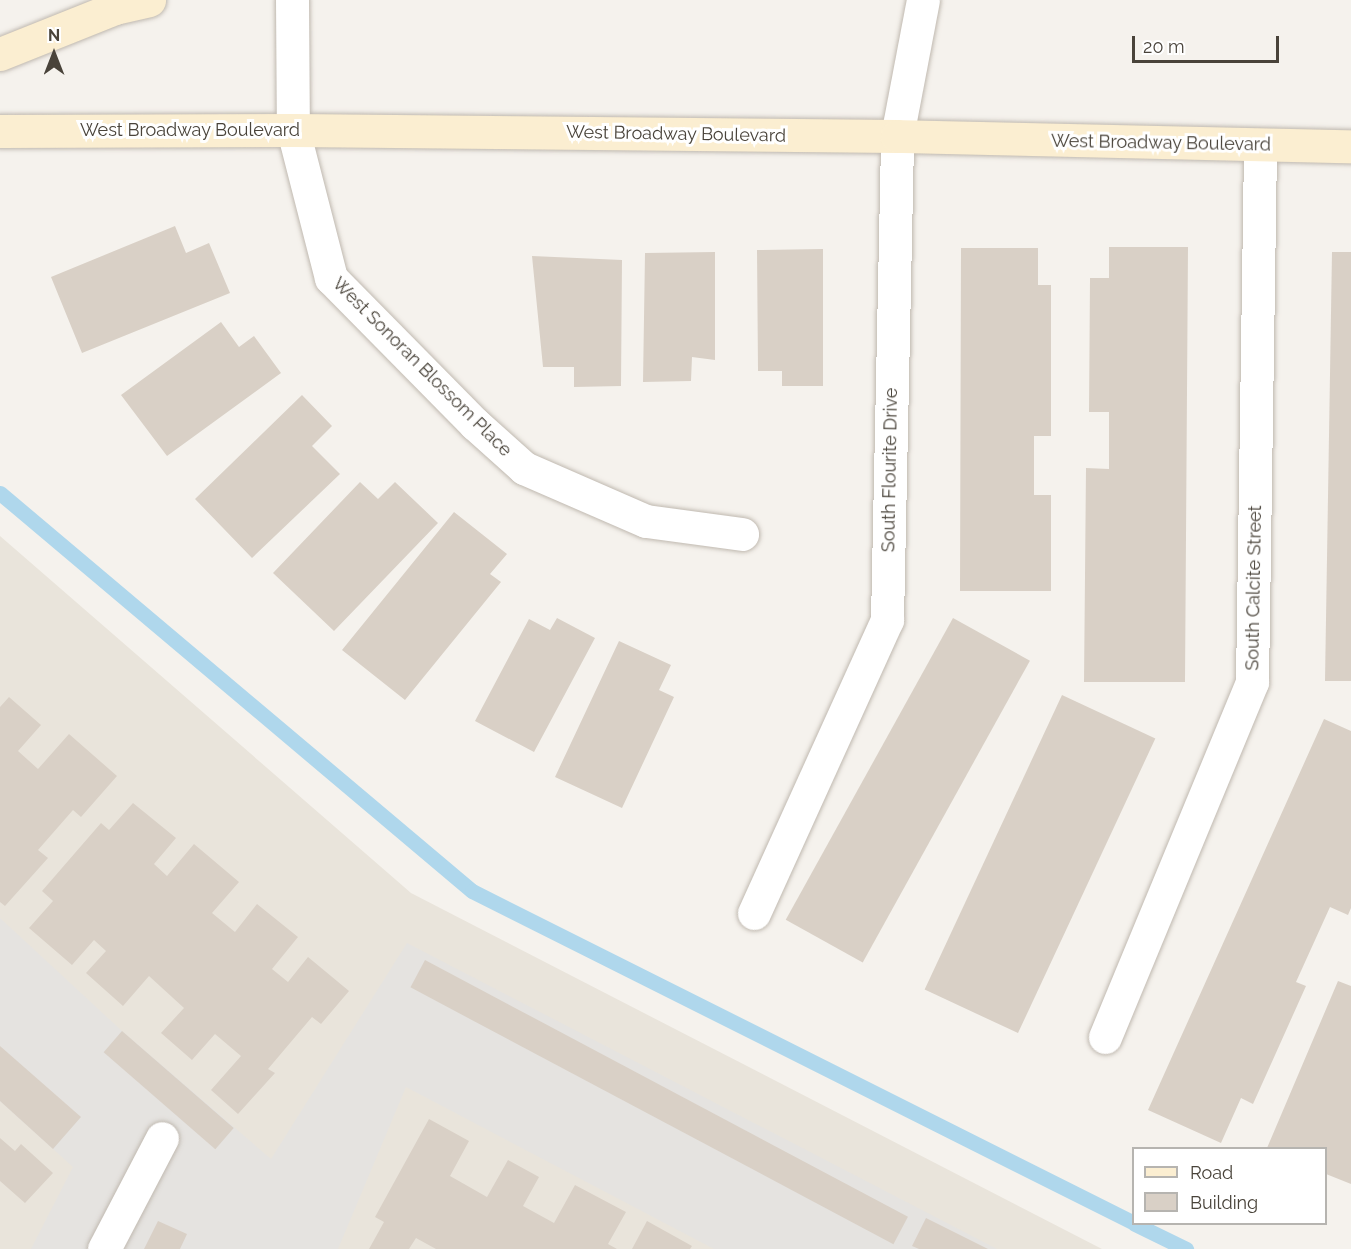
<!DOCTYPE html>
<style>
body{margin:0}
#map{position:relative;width:1351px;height:1249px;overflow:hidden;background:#f5f2ed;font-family:Raleway,sans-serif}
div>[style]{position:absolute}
.residential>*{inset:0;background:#e9e4db}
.parking>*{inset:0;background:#e5e3e0}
.stream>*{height:15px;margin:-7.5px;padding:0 7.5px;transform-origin:7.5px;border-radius:7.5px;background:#afd7ec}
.building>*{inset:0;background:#d9d0c6;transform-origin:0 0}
.roads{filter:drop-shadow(0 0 2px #c0b9b0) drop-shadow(0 0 2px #c0b9b0)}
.street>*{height:33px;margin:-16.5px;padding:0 16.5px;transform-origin:16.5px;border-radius:16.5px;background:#fff}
.secondary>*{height:33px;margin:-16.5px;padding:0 16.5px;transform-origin:16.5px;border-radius:16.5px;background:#fbeed1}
span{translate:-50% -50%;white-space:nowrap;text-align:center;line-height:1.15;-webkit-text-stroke:6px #fff;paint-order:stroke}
.street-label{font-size:18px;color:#49433a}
.legend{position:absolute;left:1132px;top:1147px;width:195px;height:78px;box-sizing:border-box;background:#fff;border:2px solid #b6b4b0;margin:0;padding:8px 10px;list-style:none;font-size:18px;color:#49433a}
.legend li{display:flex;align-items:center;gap:12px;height:30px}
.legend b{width:30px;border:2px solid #b6b4b0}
.north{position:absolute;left:24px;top:24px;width:60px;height:60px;-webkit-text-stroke:4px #fff;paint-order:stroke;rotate:0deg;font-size:16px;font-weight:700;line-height:24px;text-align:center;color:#49433a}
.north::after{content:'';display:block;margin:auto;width:21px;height:27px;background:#49433a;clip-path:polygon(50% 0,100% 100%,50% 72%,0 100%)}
.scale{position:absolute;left:1132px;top:36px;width:147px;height:27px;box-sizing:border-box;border:3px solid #49433a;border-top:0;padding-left:8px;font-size:18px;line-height:21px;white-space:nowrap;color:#49433a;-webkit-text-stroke:4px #fff;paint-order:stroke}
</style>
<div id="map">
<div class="residential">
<div style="clip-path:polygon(0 536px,411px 893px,1102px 1249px,0 1249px)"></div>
</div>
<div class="parking">
<div style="clip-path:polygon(0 918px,122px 1031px,271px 1159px,407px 943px,997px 1249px,714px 1249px,406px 1087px,338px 1249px,31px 1249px,73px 1167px,0 1101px)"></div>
</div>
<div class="stream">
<div style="left:0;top:493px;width:617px;rotate:40.14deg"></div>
<div style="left:472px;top:891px;width:741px;rotate:26.63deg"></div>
<div style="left:1135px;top:1224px;width:57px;rotate:26.1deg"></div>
</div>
<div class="building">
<div style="clip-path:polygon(175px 226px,186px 253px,209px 243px,230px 293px,82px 353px,51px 277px)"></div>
<div style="clip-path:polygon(1109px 247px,1188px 247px,1185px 682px,1084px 682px,1086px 468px,1109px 469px,1109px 412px,1089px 412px,1090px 278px,1109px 278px)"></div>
<div style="clip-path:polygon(961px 248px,1038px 248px,1038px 285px,1051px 285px,1051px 436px,1034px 436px,1034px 495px,1051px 495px,1051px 591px,960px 591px)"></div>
<div style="clip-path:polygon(823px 249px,823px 386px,782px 386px,782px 371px,758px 371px,757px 250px)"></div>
<div style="clip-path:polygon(715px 252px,715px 360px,692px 357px,691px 381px,643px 382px,645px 253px)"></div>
<div style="clip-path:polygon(1332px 252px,1351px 252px,1351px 681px,1325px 681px)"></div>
<div style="clip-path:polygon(532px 256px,622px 260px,621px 386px,574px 387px,574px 367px,543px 367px)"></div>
<div style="clip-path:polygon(221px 322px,239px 347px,254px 336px,281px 373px,167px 456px,121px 395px)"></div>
<div style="clip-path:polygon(302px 395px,332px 426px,312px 446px,340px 474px,252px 558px,195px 499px)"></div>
<div style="clip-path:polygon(360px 482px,378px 499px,395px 482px,438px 523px,334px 631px,273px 573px)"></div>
<div style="clip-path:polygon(454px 512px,507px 554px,490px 574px,501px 582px,405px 700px,342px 650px)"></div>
<div style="clip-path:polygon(557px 618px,595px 638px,534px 752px,475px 721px,529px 619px,550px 630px)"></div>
<div style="left:953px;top:618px;width:88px;height:345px;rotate:29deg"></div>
<div style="clip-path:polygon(619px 641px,671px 665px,659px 690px,674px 697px,622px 808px,555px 777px)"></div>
<div style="left:1062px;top:695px;width:103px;height:325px;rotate:25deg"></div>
<div style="clip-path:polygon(9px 697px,41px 725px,18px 751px,38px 769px,69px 734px,117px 776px,81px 817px,73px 810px,38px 850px,48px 858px,5px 906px,0 902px,0 707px)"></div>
<div style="clip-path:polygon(1324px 719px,1351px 731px,1351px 908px,1348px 915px,1330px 907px,1296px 982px,1306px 986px,1253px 1104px,1241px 1098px,1221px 1143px,1148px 1110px)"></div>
<div style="clip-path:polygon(133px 803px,176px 838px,154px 864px,167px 876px,194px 844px,239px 882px,212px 913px,235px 932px,257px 904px,298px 937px,272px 969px,288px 982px,308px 957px,349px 991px,321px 1024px,312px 1017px,268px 1069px,275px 1073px,238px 1114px,211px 1090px,241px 1056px,215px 1034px,192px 1060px,161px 1033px,184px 1008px,149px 976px,123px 1006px,86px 973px,106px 951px,94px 940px,72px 965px,29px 928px,53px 901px,42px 891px,101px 823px,109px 830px)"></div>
<div style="left:425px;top:960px;width:547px;height:31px;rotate:28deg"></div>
<div style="clip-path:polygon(1338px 981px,1351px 986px,1351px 1184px,1326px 1174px,1326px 1148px,1267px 1148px)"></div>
<div style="left:122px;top:1031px;width:148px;height:28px;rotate:41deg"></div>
<div style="clip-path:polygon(0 1046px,81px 1117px,53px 1149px,0 1101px)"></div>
<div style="clip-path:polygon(429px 1119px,469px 1141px,450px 1176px,487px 1197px,508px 1160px,539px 1177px,523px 1206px,554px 1223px,575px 1185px,626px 1212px,608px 1244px,617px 1249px,436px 1249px,416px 1238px,409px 1249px,369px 1249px,384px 1222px,375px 1217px)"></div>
<div style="clip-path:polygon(0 1138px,15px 1151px,21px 1144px,53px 1173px,25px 1203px,0 1181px)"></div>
<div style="clip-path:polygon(926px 1218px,988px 1249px,919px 1249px,912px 1246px)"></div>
<div style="clip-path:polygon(158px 1221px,187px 1234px,180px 1249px,144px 1249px)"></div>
<div style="clip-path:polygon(647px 1221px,692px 1246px,690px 1249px,632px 1249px)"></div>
</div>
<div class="roads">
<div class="street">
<div style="left:292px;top:0;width:130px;rotate:89.6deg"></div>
<div style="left:293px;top:130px;width:153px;rotate:75.6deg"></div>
<div style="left:331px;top:278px;width:205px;rotate:45.4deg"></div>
<div style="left:475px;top:424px;width:66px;rotate:41.9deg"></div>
<div style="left:524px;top:468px;width:133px;rotate:23.5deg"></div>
<div style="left:646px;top:521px;width:97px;rotate:7.7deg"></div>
<div style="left:754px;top:913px;width:322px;rotate:-65.6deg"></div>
<div style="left:887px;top:620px;width:484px;rotate:-88.8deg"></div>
<div style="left:897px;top:136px;width:138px;rotate:-79.2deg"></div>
<div style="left:1105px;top:1037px;width:384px;rotate:-67.5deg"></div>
<div style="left:1252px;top:682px;width:536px;rotate:-89.14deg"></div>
<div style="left:104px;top:1249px;width:125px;rotate:-62.4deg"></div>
</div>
<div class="secondary">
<div style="left:0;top:54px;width:124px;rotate:-21.8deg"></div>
<div style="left:115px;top:8px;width:35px;rotate:-13deg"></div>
<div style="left:0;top:131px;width:293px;rotate:-0.2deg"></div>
<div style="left:293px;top:130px;width:604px;rotate:0.57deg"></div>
<div style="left:897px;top:136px;width:454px;rotate:1.3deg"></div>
</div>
</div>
<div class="street-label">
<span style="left:190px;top:130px">West Broadway Boulevard</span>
<span style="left:676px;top:134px;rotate:1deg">West Broadway Boulevard</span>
<span style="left:1161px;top:143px;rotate:1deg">West Broadway Boulevard</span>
<span style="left:422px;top:367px;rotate:45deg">West Sonoran Blossom Place</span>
<span style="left:890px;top:470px;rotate:-89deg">South Flourite Drive</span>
<span style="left:1254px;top:588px;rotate:-89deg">South Calcite Street</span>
</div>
<ul class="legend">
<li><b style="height:8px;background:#fbeed1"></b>Road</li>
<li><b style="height:16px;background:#d9d0c6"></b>Building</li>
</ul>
<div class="north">N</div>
<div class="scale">20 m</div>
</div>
